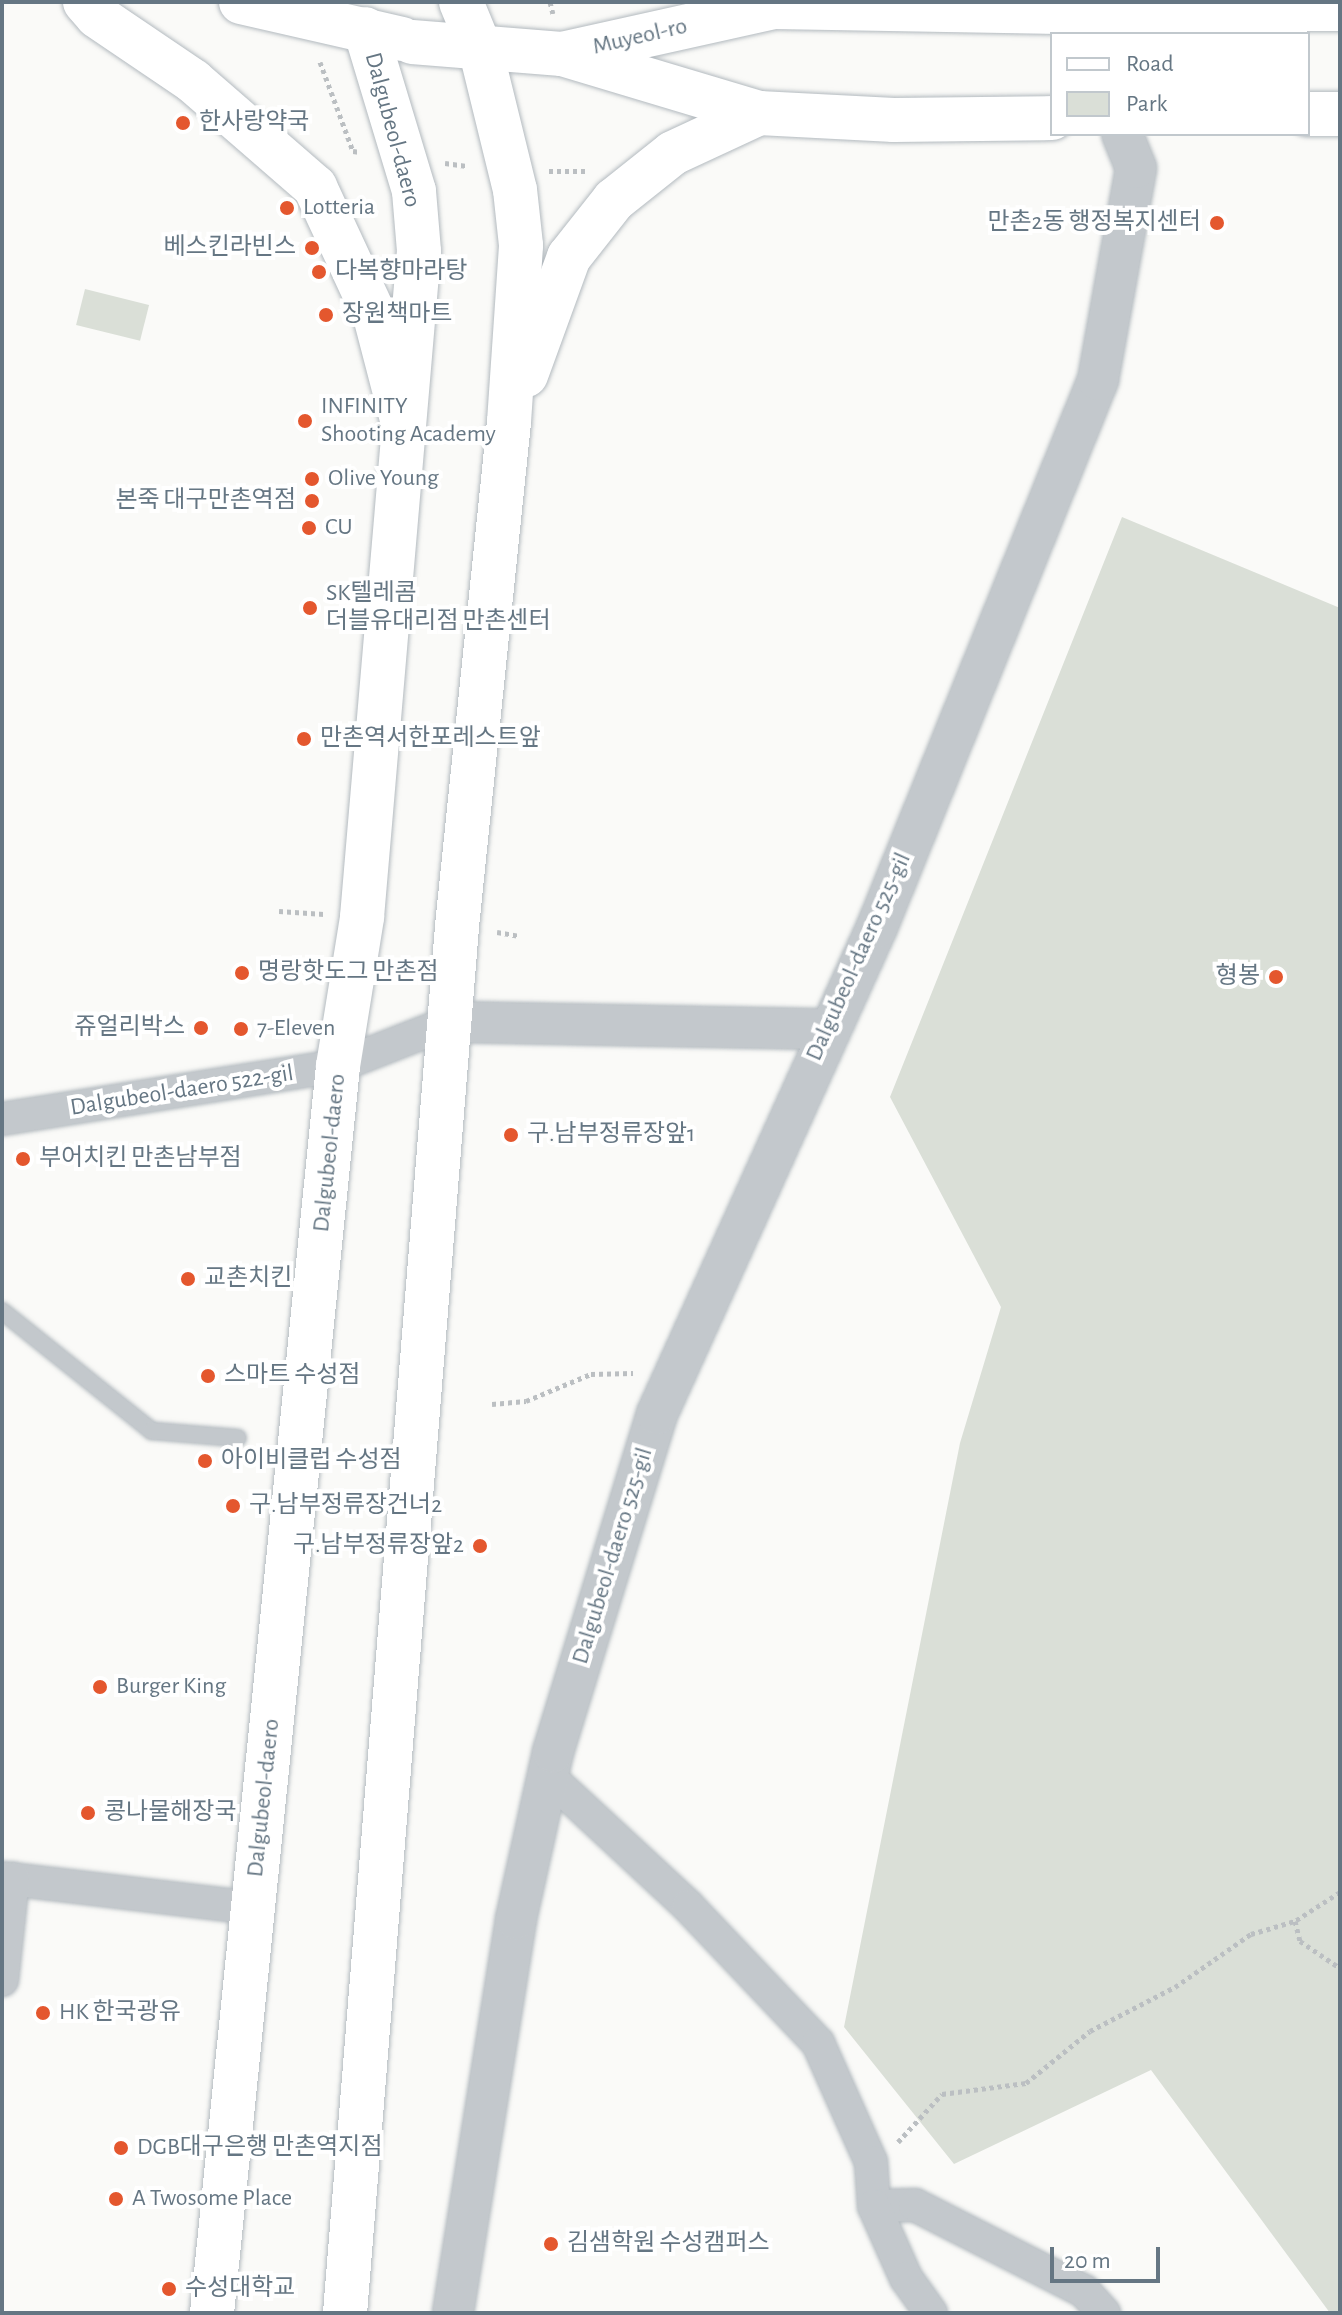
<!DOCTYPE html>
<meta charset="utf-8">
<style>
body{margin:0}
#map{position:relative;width:1342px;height:2315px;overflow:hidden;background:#fafaf8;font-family:"Alegreya Sans","Noto Sans KR",sans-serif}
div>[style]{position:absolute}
.green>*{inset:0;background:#dadfd7;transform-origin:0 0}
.path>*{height:5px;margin-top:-2.5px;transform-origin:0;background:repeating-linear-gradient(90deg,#bbbfc2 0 4px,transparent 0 8px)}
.roads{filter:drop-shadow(0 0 2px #b3babf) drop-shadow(0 0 2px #b3babf)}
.service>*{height:16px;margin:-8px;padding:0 8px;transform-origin:8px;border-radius:8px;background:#c3c8cc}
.minor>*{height:32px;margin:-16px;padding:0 16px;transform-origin:16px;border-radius:16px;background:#c3c8cc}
.tertiary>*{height:40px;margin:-20px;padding:0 20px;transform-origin:20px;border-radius:20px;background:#c3c8cc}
.secondary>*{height:44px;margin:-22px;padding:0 22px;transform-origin:22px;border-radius:22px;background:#fff}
.primary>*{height:44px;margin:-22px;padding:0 22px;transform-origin:22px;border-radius:22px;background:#fff}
.dots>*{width:22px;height:22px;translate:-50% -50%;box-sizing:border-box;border:4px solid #fff;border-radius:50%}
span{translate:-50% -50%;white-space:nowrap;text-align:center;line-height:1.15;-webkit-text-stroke:8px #fff;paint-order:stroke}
.street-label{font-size:24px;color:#657683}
.poi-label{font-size:24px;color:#657683}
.left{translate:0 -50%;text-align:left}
.right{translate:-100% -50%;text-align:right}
.frame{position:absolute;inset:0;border:4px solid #657683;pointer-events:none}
.legend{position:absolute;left:1050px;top:32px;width:260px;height:104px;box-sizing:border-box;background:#fff;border:2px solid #c1c8cd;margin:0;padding:10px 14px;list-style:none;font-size:24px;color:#657683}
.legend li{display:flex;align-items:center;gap:16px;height:40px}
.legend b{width:40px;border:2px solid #c1c8cd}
.scale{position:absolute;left:1050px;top:2247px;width:110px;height:36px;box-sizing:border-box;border:4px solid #657683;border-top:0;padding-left:10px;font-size:24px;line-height:28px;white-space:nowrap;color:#657683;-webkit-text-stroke:6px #fff;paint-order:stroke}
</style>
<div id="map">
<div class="green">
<div style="left:85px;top:289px;width:66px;height:37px;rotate:14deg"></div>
<div style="clip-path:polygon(1122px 517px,1340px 608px,1340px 2313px,1330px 2313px,1151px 2070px,954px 2164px,844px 2027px,960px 1443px,1001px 1307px,890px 1097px)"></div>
</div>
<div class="path">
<div style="left:550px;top:2px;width:12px;rotate:76deg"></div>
<div style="left:320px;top:62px;width:95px;rotate:69.7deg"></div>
<div style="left:353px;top:151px;width:7px;rotate:8deg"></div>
<div style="left:445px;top:163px;width:22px;rotate:8deg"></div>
<div style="left:549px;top:171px;width:38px"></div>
<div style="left:279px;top:911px;width:45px;rotate:3.8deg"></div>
<div style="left:497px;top:932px;width:23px;rotate:10deg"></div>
<div style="left:492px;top:1404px;width:34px;rotate:-5deg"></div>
<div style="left:526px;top:1401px;width:70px;rotate:-22.6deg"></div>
<div style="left:591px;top:1374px;width:42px;rotate:-1.4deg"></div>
<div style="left:1340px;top:1892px;width:54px;rotate:147.2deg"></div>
<div style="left:1295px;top:1921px;width:21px;rotate:76deg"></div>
<div style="left:1300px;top:1941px;width:48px;rotate:34deg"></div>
<div style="left:898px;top:2142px;width:65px;rotate:-47.5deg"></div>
<div style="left:942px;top:2094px;width:85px;rotate:-7.5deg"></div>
<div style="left:1026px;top:2083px;width:82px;rotate:-39.1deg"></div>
<div style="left:1090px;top:2031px;width:96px;rotate:-27.4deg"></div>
<div style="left:1175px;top:1987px;width:93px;rotate:-34.9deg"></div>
<div style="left:1251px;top:1934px;width:46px;rotate:-16.5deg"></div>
</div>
<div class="roads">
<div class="service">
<div style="left:2px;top:1311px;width:192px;rotate:38.7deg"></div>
<div style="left:152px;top:1431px;width:86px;rotate:4.7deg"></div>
</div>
<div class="minor">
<div style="left:2px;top:1119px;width:340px;rotate:-9deg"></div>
<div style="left:338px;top:1066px;width:120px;rotate:-21.4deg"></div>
<div style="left:547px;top:1775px;width:192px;rotate:42.9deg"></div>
<div style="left:688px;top:1906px;width:189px;rotate:46.5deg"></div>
<div style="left:818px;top:2043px;width:130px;rotate:66deg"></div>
<div style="left:871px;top:2162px;width:44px;rotate:86.1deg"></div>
<div style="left:874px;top:2206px;width:41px;rotate:-1.4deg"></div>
<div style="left:915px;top:2205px;width:190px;rotate:27deg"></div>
<div style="left:1084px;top:2291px;width:30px;rotate:48deg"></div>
<div style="left:2px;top:1878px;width:253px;rotate:6.8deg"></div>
<div style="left:2px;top:1980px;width:102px;rotate:-83.8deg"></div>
<div style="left:874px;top:2206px;width:79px;rotate:66deg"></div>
<div style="left:906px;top:2278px;width:43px;rotate:54.5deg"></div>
</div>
<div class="tertiary">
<div style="left:450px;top:1022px;width:377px;rotate:1.1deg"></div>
<div style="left:453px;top:2313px;width:399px;rotate:-80.9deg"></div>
<div style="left:516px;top:1919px;width:171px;rotate:-77.5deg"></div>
<div style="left:553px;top:1752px;width:354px;rotate:-72.9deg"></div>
<div style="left:657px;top:1414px;width:534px;rotate:-65.69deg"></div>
<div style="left:877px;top:927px;width:590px;rotate:-68deg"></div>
<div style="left:1098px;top:380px;width:215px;rotate:-79.8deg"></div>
<div style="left:1136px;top:168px;width:37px;rotate:-112deg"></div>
</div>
<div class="secondary">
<div style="left:85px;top:2px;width:18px;rotate:49deg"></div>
<div style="left:97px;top:16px;width:116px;rotate:34.1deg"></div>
<div style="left:193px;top:81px;width:162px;rotate:41deg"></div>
<div style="left:315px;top:187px;width:142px;rotate:65.1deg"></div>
<div style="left:375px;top:316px;width:107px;rotate:75.4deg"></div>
<div style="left:241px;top:2px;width:165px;rotate:12.9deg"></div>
<div style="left:461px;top:2px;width:50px;rotate:67.6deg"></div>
</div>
<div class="primary">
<div style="left:412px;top:42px;width:150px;rotate:4.6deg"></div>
<div style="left:562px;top:54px;width:206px;rotate:16.7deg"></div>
<div style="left:759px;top:113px;width:135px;rotate:3deg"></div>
<div style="left:894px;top:120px;width:158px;rotate:-0.7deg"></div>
<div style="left:562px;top:54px;width:217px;rotate:-12.5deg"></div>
<div style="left:774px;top:7px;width:351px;rotate:1deg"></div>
<div style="left:1125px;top:13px;width:215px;rotate:-1.1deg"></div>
<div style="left:1308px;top:114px;width:32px"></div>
<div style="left:526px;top:375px;width:126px;rotate:-70deg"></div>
<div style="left:569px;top:257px;width:73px;rotate:-51.7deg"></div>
<div style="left:614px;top:200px;width:75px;rotate:-38.5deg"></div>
<div style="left:673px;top:153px;width:95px;rotate:-24.9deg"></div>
<div style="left:212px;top:2313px;width:1253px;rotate:-84.23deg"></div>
<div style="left:338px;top:1066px;width:151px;rotate:-80.8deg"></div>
<div style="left:362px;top:917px;width:668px;rotate:-85.11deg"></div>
<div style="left:419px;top:251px;width:60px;rotate:-94.8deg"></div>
<div style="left:414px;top:191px;width:169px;rotate:-106.8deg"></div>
<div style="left:345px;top:2313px;width:1392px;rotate:-85.38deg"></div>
<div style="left:457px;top:926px;width:507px;rotate:-84.11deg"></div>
<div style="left:509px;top:422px;width:177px;rotate:-86.1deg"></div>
<div style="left:521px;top:245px;width:55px;rotate:-96.2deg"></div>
<div style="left:515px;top:190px;width:146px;rotate:-103.8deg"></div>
</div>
</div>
<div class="dots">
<div style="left:183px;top:123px;background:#e4572e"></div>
<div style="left:287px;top:208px;background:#e4572e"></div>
<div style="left:1217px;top:223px;background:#e4572e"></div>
<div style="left:312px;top:248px;background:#e4572e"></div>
<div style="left:319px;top:272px;background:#e4572e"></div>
<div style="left:326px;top:315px;background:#e4572e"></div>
<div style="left:305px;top:421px;background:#e4572e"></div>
<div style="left:312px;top:479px;background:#e4572e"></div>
<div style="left:312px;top:501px;background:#e4572e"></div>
<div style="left:309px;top:528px;background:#e4572e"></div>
<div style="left:310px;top:608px;background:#e4572e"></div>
<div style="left:304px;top:739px;background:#e4572e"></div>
<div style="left:242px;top:973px;background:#e4572e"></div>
<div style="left:1276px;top:977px;background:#e4572e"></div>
<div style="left:201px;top:1028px;background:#e4572e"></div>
<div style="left:241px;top:1029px;background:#e4572e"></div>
<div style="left:511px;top:1135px;background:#e4572e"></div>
<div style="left:23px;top:1159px;background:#e4572e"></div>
<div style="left:188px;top:1279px;background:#e4572e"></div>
<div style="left:208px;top:1376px;background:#e4572e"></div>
<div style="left:205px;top:1461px;background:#e4572e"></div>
<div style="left:233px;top:1506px;background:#e4572e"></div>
<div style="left:480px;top:1546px;background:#e4572e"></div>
<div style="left:100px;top:1687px;background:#e4572e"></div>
<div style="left:88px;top:1813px;background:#e4572e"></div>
<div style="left:43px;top:2013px;background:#e4572e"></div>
<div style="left:121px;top:2148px;background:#e4572e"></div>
<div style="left:116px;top:2199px;background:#e4572e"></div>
<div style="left:551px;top:2244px;background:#e4572e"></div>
<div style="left:169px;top:2289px;background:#e4572e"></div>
</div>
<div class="street-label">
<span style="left:640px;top:37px;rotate:-13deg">Muyeol-ro</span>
<span style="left:392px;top:130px;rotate:75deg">Dalgubeol-daero</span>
<span style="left:859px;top:957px;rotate:-66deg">Dalgubeol-daero 525-gil</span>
<span style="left:182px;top:1091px;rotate:-9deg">Dalgubeol-daero 522-gil</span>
<span style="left:330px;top:1153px;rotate:-84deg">Dalgubeol-daero</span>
<span style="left:613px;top:1556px;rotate:-73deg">Dalgubeol-daero 525-gil</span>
<span style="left:264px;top:1798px;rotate:-84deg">Dalgubeol-daero</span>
</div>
<div class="poi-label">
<span class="left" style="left:199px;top:123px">한사랑약국</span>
<span class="left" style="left:303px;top:208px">Lotteria</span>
<span class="right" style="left:1201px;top:223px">만촌2동 행정복지센터</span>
<span class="right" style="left:296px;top:248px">베스킨라빈스</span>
<span class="left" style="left:335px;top:272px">다복향마라탕</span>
<span class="left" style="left:342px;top:315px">장원책마트</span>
<span class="left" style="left:321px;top:421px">INFINITY<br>Shooting Academy</span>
<span class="left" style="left:328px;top:479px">Olive Young</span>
<span class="right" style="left:296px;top:501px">본죽 대구만촌역점</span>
<span class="left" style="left:325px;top:528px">CU</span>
<span class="left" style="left:326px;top:608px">SK텔레콤<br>더블유대리점 만촌센터</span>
<span class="left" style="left:320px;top:739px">만촌역서한포레스트앞</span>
<span class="left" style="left:258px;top:973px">명랑핫도그 만촌점</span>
<span class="right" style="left:1260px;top:977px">형봉</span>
<span class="right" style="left:185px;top:1028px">쥬얼리박스</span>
<span class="left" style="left:257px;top:1029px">7-Eleven</span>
<span class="left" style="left:527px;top:1135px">구.남부정류장앞1</span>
<span class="left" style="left:39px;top:1159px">부어치킨 만촌남부점</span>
<span class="left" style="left:204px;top:1279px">교촌치킨</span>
<span class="left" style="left:224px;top:1376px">스마트 수성점</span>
<span class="left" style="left:221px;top:1461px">아이비클럽 수성점</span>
<span class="left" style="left:249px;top:1506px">구.남부정류장건너2</span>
<span class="right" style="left:464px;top:1546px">구.남부정류장앞2</span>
<span class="left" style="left:116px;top:1687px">Burger King</span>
<span class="left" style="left:104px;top:1813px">콩나물해장국</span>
<span class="left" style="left:59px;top:2013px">HK 한국광유</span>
<span class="left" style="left:137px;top:2148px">DGB대구은행 만촌역지점</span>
<span class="left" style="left:132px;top:2199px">A Twosome Place</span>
<span class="left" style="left:567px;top:2244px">김샘학원 수성캠퍼스</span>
<span class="left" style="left:185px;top:2289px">수성대학교</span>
</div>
<div class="frame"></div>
<ul class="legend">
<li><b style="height:10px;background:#fff"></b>Road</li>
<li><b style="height:22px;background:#dadfd7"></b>Park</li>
</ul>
<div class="scale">20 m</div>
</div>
